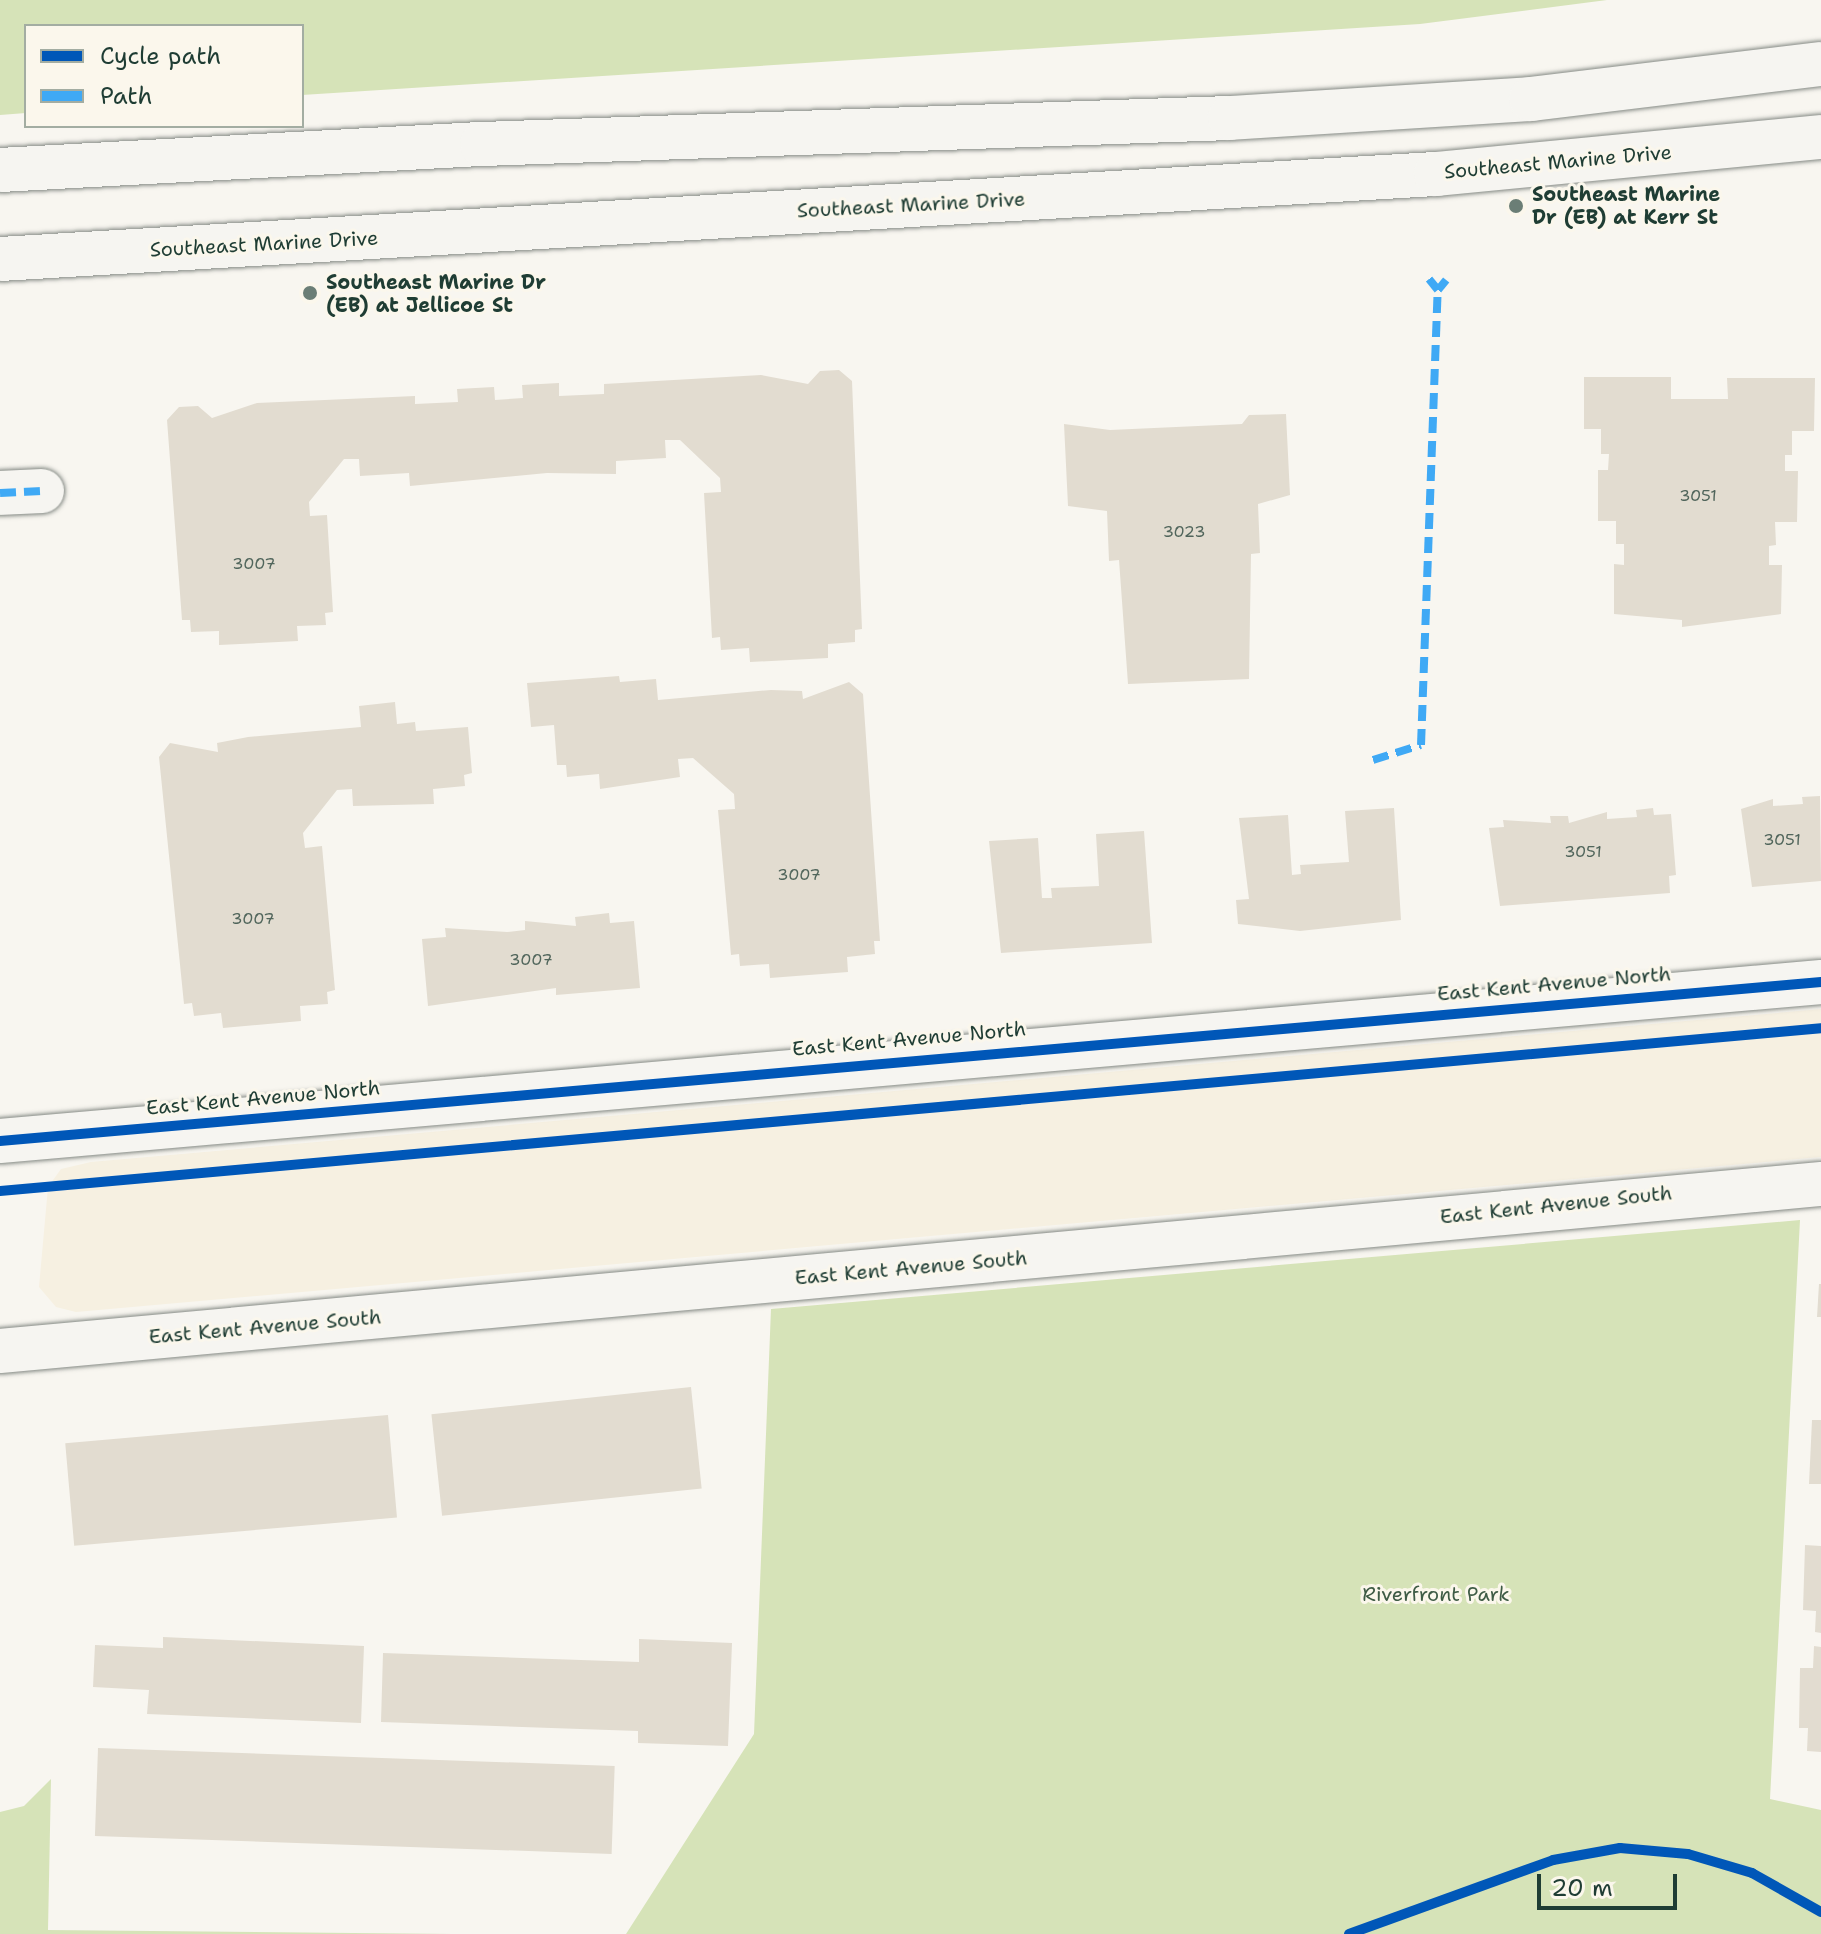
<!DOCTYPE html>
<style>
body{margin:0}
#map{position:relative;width:1821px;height:1934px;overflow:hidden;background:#f8f6f0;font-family:"Shantell Sans",sans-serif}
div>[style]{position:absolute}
.built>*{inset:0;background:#f6f0e1}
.green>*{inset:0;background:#d6e3b8}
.building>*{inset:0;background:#e2dcd0;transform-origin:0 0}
.roads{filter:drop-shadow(0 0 2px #868b86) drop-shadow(0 0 2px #868b86)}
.minor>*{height:44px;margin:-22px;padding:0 22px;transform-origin:22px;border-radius:22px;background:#f6f5f1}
.major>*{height:44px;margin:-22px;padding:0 22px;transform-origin:22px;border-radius:22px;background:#f6f5f1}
.quiet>*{height:8px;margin-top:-4px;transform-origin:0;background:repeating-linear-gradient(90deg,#3fa9f5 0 16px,transparent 0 24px)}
.cycleway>*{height:10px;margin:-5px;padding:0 5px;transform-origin:5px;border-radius:5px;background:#0057b8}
.dots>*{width:22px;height:22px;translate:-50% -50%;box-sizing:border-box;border:4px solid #fbf7ec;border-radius:50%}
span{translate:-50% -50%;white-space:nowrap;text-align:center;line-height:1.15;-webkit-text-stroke:6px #fbf7ec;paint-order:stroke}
.number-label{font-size:16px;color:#50655b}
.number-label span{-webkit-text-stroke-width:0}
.street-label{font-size:20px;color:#1f3d34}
.poi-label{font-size:20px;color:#1f3d34;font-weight:700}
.left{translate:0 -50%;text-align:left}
.park-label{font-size:20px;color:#3e5b45}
.legend{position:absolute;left:24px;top:24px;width:280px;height:104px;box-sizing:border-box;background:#fbf7ec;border:2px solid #a3ada2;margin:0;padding:10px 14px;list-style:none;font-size:24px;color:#1f3d34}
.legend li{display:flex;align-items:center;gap:16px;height:40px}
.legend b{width:40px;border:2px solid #a3ada2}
.scale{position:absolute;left:1537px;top:1874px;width:140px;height:36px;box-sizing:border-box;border:4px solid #1f3d34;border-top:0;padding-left:10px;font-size:24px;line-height:28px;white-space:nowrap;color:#1f3d34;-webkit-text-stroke:6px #fbf7ec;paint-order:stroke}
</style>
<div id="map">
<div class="built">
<div style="clip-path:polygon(1821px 1009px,1821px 1157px,76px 1312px,56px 1307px,39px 1287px,48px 1187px,61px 1169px,91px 1162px)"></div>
</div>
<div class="green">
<div style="clip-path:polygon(0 0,1607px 0,1420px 24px,302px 95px,302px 26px,26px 26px,26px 113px,0 115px)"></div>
<div style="clip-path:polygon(1800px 1220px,1770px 1799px,1821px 1810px,1821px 1934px,626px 1934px,754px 1734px,771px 1309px)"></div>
<div style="clip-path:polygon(51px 1779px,48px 1930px,453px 1934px,0 1934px,0 1812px,24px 1806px)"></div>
</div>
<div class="building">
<div style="clip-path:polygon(839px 370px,852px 381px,862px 629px,855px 630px,855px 642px,828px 644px,828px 658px,750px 662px,749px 648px,721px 650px,720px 637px,712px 638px,704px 493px,721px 492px,720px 478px,680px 440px,665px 440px,666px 458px,616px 461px,616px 474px,547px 473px,410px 486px,409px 473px,360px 476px,359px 459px,344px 459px,309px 502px,310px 516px,327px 515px,333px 612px,325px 613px,326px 625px,297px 626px,298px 641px,219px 645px,219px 631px,191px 632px,190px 620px,182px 620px,167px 420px,179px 407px,198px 406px,212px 418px,257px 403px,415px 396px,415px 404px,458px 402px,457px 389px,494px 387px,495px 400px,523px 398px,522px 385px,559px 383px,559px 396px,604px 394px,604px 384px,761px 375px,808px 384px,820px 371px)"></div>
<div style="clip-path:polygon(1584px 377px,1671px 377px,1671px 399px,1728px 399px,1727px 378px,1815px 378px,1814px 431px,1792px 431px,1792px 455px,1785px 455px,1785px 471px,1798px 471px,1797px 522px,1775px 522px,1776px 545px,1769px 546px,1769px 565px,1782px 565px,1781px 614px,1682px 627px,1682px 620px,1614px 614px,1614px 564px,1624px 565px,1624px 544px,1616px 544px,1616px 521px,1598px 521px,1598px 470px,1608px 470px,1609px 454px,1601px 454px,1601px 429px,1584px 429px)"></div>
<div style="clip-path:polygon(1286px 414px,1290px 495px,1258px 504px,1260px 553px,1251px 554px,1249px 679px,1128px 684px,1119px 560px,1109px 561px,1107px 511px,1068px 506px,1064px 424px,1110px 430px,1242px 424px,1249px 415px)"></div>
<div style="clip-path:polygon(619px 676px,620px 682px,656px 679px,658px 700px,771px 690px,802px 691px,803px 699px,849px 682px,863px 694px,880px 941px,874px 941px,875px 954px,847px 957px,848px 972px,770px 978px,769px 964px,740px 966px,739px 954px,731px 955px,718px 810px,735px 809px,734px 794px,693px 758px,678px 759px,680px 777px,600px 789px,599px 774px,567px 777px,566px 765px,557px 765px,554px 725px,531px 727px,527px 683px)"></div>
<div style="clip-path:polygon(395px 702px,397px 724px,415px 722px,416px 731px,468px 727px,472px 773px,464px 775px,465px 786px,433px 789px,434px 804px,353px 806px,352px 789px,337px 790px,303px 833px,305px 848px,322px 846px,335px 990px,327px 992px,328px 1004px,300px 1006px,301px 1021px,223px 1028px,221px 1013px,194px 1016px,192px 1003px,184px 1004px,159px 757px,170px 743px,218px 752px,217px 743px,248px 737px,361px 727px,359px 706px)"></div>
<div style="clip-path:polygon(1820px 796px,1821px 881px,1752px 887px,1741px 809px,1773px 799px,1773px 806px,1803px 804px,1802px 797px)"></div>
<div style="clip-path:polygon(1394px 808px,1401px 920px,1300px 931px,1238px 924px,1236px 900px,1249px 899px,1239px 818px,1288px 815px,1292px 875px,1301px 874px,1300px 865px,1349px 862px,1345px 811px)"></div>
<div style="clip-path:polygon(1653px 808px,1654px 815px,1671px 814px,1676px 875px,1669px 876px,1670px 893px,1500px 906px,1489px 828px,1504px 827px,1503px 820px,1551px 823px,1550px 816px,1568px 816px,1569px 823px,1607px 812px,1607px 819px,1637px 817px,1636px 810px)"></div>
<div style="clip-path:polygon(1144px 831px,1152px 943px,1001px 953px,989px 841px,1038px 838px,1042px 898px,1052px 898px,1051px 888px,1099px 886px,1096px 834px)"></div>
<div style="clip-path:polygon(609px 913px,610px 923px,634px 921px,640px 988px,556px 995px,556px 988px,428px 1006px,422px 939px,446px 937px,445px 928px,507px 932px,525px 930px,525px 921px,576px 926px,575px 917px)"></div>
<div style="clip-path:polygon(1819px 1284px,1821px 1284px,1821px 1317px,1817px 1317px)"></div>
<div style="left:691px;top:1387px;width:102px;height:261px;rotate:84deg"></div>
<div style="left:388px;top:1415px;width:103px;height:324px;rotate:85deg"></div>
<div style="clip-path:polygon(1812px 1420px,1821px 1420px,1821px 1484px,1809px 1484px)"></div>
<div style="clip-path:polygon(1805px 1545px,1821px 1546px,1821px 1633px,1815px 1632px,1816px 1611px,1803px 1610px)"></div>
<div style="clip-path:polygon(163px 1637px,364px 1646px,361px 1723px,147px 1714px,149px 1690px,93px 1687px,95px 1645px,163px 1648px)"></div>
<div style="clip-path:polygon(639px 1639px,732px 1643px,728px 1746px,638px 1743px,638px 1731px,381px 1722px,383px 1653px,639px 1662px)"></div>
<div style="clip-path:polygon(1814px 1646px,1821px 1647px,1821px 1752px,1807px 1751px,1808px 1728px,1799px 1728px,1800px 1668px,1813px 1668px)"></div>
<div style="left:98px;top:1748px;width:517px;height:88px;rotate:2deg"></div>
</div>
<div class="roads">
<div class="minor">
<div style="left:0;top:493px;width:42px;rotate:-2.7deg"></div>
<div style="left:0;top:1141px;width:1828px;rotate:-4.99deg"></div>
<div style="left:0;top:1351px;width:1829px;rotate:-5.24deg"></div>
</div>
<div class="major">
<div style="left:0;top:170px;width:483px;rotate:-3.1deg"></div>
<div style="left:482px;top:144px;width:748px;rotate:-1.99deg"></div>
<div style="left:1230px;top:118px;width:302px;rotate:-3.6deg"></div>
<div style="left:1531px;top:99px;width:292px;rotate:-6.9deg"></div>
<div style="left:0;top:259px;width:1439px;rotate:-3.39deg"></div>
<div style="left:1436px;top:174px;width:387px;rotate:-5.5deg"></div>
</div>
</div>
<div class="quiet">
<div style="left:1429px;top:279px;width:14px;rotate:51deg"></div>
<div style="left:1438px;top:290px;width:13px;rotate:-51deg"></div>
<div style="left:0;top:493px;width:42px;rotate:-2.7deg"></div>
<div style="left:1373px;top:760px;width:50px;rotate:-17.4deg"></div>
<div style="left:1421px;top:745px;width:455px;rotate:-87.9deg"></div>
</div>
<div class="cycleway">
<div style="left:0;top:1141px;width:1828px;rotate:-4.99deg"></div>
<div style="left:0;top:1191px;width:1828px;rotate:-5.11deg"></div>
<div style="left:1349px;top:1934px;width:217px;rotate:-19.9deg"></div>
<div style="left:1553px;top:1860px;width:68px;rotate:-10.2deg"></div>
<div style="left:1620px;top:1848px;width:68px;rotate:5deg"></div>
<div style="left:1688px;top:1854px;width:67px;rotate:16.5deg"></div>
<div style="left:1752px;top:1873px;width:79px;rotate:29.5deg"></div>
</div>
<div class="dots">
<div style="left:1516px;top:206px;background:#6b7e76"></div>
<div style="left:310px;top:293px;background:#6b7e76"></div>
</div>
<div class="number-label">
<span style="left:1698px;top:496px">3051</span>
<span style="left:1184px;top:532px">3023</span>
<span style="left:254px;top:564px">3007</span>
<span style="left:1782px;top:840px">3051</span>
<span style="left:1583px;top:852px">3051</span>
<span style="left:799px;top:875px">3007</span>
<span style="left:253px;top:919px">3007</span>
<span style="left:531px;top:960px">3007</span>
</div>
<div class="street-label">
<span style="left:1558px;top:162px;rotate:-5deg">Southeast Marine Drive</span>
<span style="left:911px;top:205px;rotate:-3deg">Southeast Marine Drive</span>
<span style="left:264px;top:244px;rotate:-3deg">Southeast Marine Drive</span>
<span style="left:1554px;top:984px;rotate:-5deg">East Kent Avenue North</span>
<span style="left:909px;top:1039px;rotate:-5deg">East Kent Avenue North</span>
<span style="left:263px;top:1098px;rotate:-5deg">East Kent Avenue North</span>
<span style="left:1556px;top:1205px;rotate:-6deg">East Kent Avenue South</span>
<span style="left:911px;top:1268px;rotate:-5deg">East Kent Avenue South</span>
<span style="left:265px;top:1327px;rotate:-5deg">East Kent Avenue South</span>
</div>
<div class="poi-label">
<span class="left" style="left:1532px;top:206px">Southeast Marine<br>Dr (EB) at Kerr St</span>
<span class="left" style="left:326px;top:294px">Southeast Marine Dr<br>(EB) at Jellicoe St</span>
</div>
<div class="park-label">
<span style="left:1436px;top:1594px">Riverfront Park</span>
</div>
<ul class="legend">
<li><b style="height:10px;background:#0057b8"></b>Cycle path</li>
<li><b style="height:10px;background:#3fa9f5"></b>Path</li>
</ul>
<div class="scale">20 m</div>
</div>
